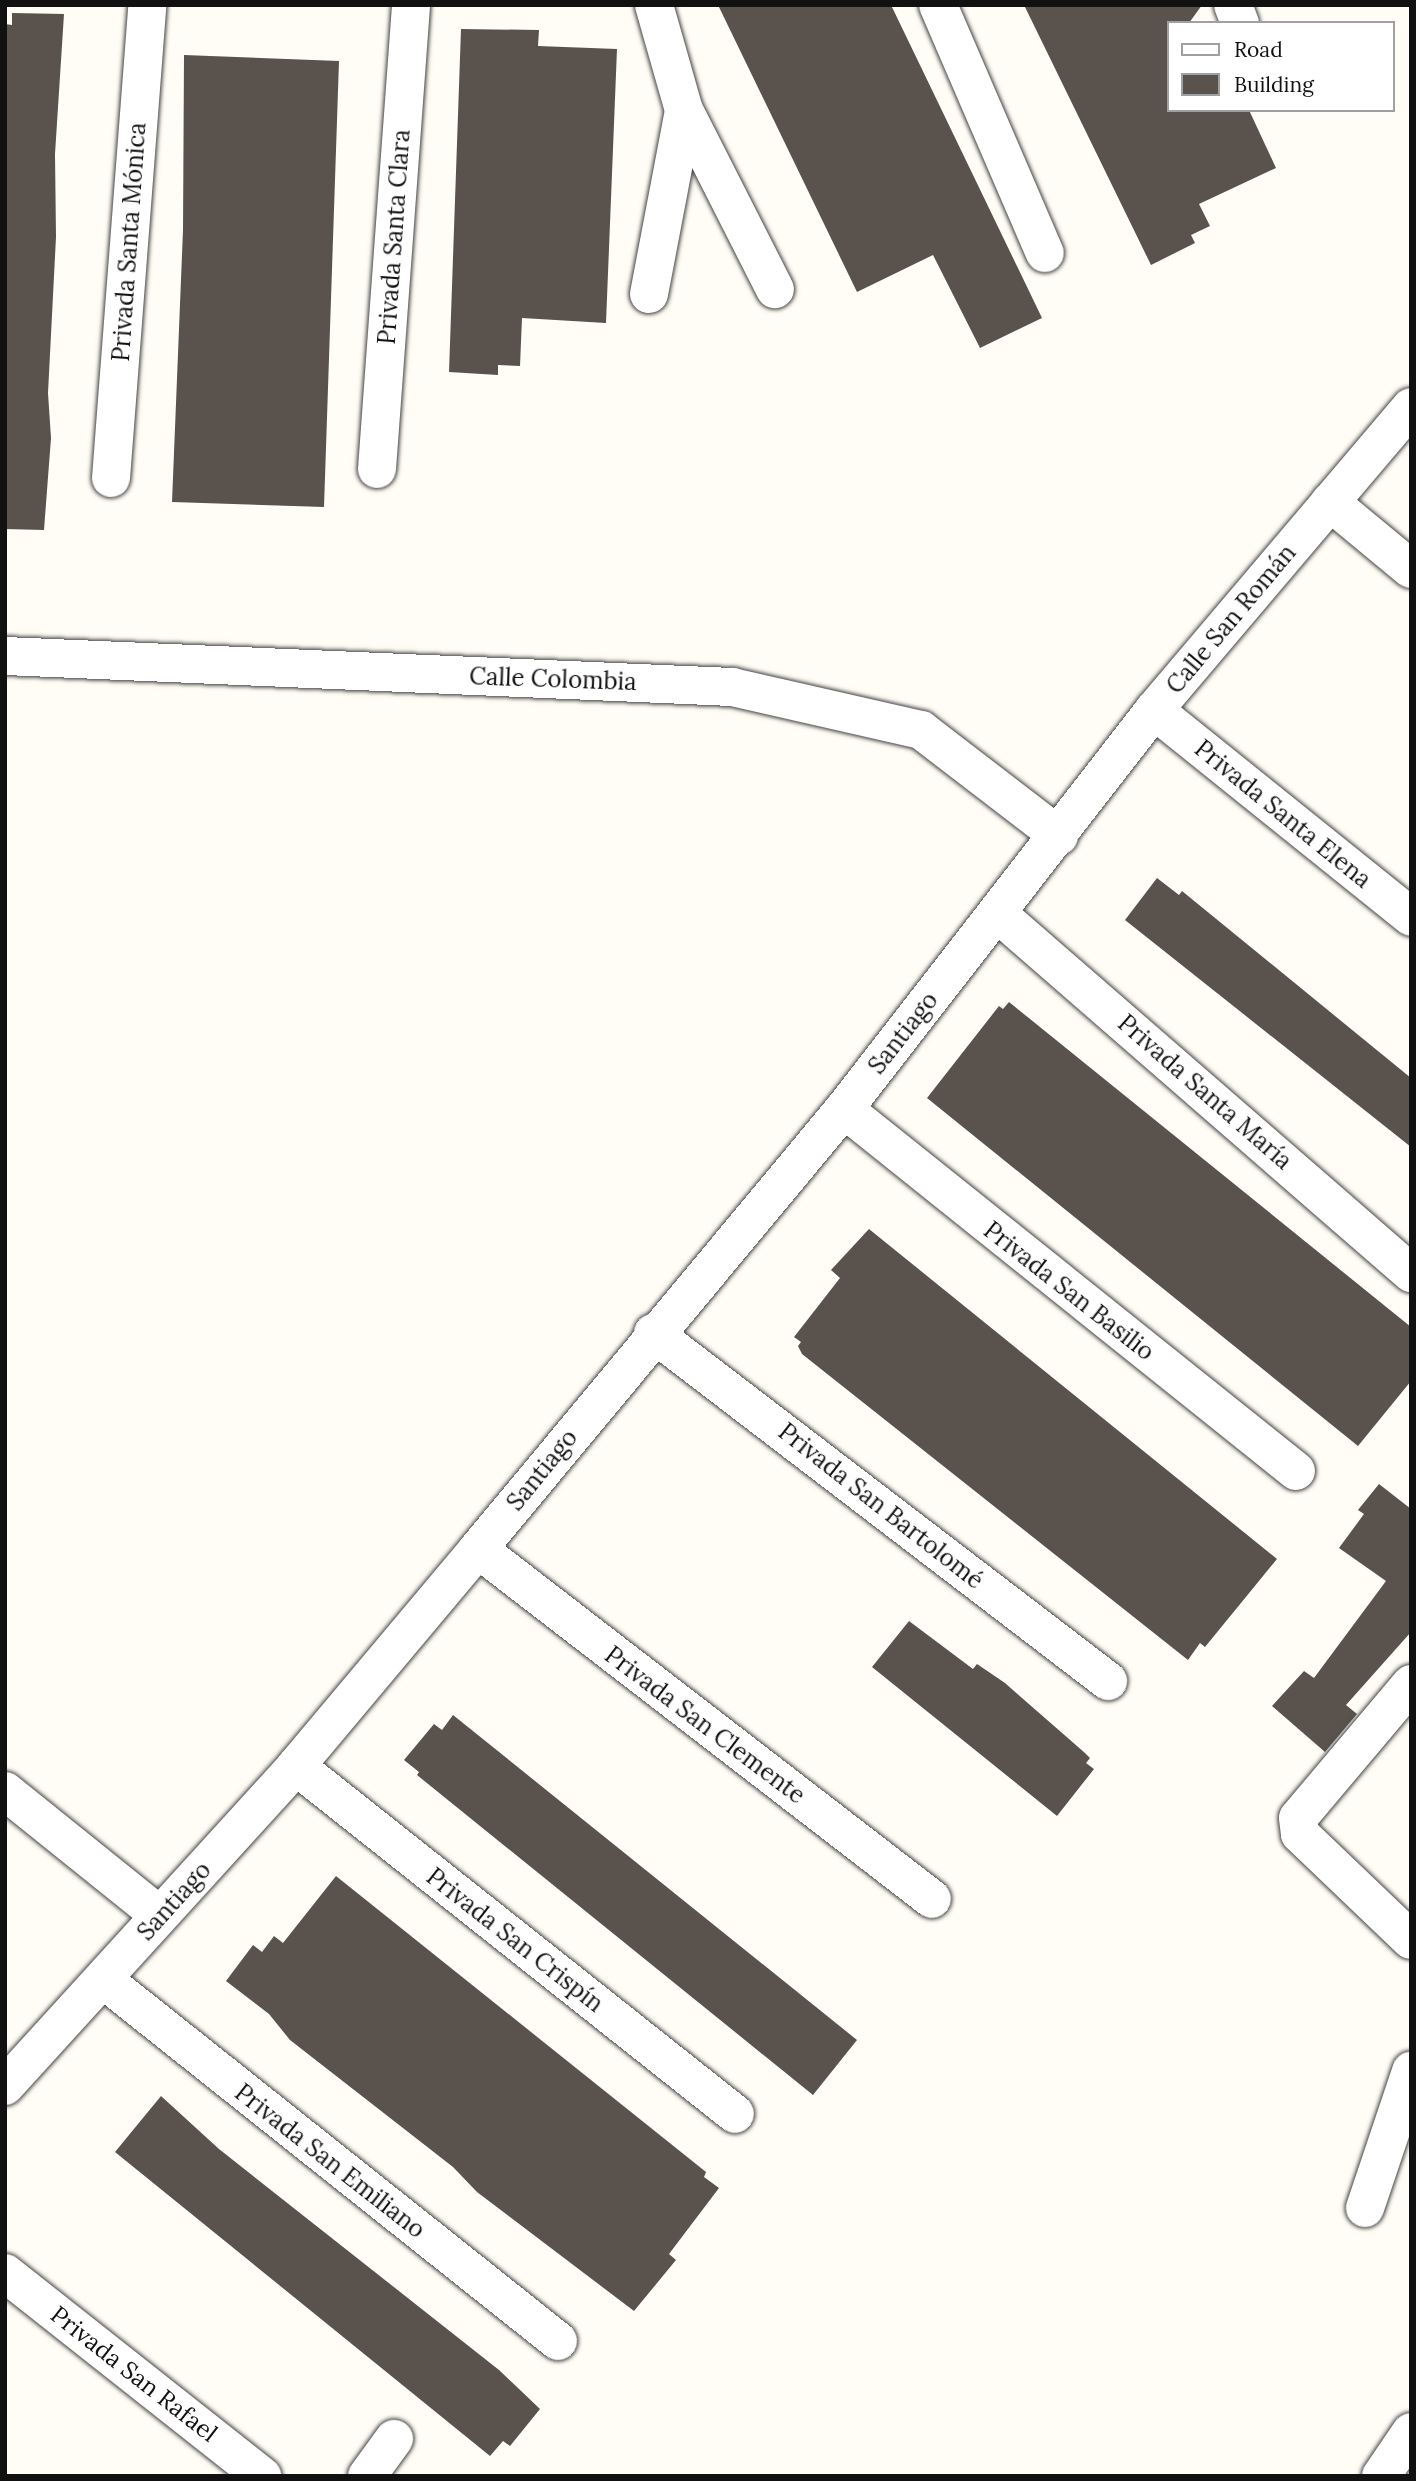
<!DOCTYPE html>
<meta charset="utf-8">
<style>
body{margin:0}
#map{position:relative;width:1416px;height:2481px;overflow:hidden;background:#fffdf5;font-family:Lora,serif}
div>[style]{position:absolute}
.building>*{inset:0;background:#5a524d}
.roads{filter:drop-shadow(0 0 2px #444) drop-shadow(0 0 2px #444)}
.minor>*{height:38px;margin:-19px;padding:0 19px;transform-origin:19px;border-radius:19px;background:#fff}
span{translate:-50% -50%;white-space:nowrap;text-align:center;line-height:1.15;-webkit-text-stroke:7px #fff;paint-order:stroke}
.street-label{font-size:24px;color:#111}
.frame{position:absolute;inset:0;border:7px solid #111;pointer-events:none}
.legend{position:absolute;left:1167px;top:21px;width:228px;height:91px;box-sizing:border-box;background:#fff;border:2px solid #a0a0a0;margin:0;padding:9px 12px;list-style:none;font-size:21px;color:#111}
.legend li{display:flex;align-items:center;gap:14px;height:35px}
.legend b{width:35px;border:2px solid #a0a0a0}
</style>
<div id="map">
<div class="building">
<div style="clip-path:polygon(718px 5px,891px 5px,1042px 318px,980px 348px,933px 255px,857px 292px)"></div>
<div style="clip-path:polygon(1024px 5px,1202px 5px,1189px 23px,1169px 23px,1169px 110px,1249px 110px,1276px 168px,1199px 204px,1210px 226px,1191px 235px,1195px 243px,1151px 265px)"></div>
<div style="clip-path:polygon(12px 13px,64px 14px,55px 154px,56px 237px,48px 393px,51px 438px,44px 530px,5px 529px,5px 24px,12px 25px)"></div>
<div style="clip-path:polygon(461px 29px,539px 30px,538px 46px,617px 49px,606px 323px,522px 318px,520px 366px,498px 365px,498px 375px,449px 372px)"></div>
<div style="clip-path:polygon(184px 55px,339px 61px,324px 507px,172px 502px,183px 230px)"></div>
<div style="clip-path:polygon(1157px 878px,1179px 895px,1182px 891px,1411px 1078px,1411px 1147px,1125px 920px)"></div>
<div style="clip-path:polygon(1009px 1002px,1411px 1327px,1411px 1381px,1358px 1446px,927px 1098px,999px 1006px,1003px 1009px)"></div>
<div style="clip-path:polygon(869px 1229px,1277px 1559px,1205px 1647px,1200px 1643px,1188px 1660px,802px 1354px,798px 1346px,801px 1342px,794px 1337px,840px 1278px,831px 1270px)"></div>
<div style="clip-path:polygon(1379px 1484px,1411px 1509px,1411px 1632px,1346px 1705px,1357px 1714px,1325px 1752px,1272px 1706px,1304px 1671px,1314px 1678px,1386px 1581px,1339px 1548px,1364px 1514px,1358px 1510px)"></div>
<div style="clip-path:polygon(909px 1621px,973px 1669px,977px 1664px,1005px 1683px,1085px 1753px,1090px 1758px,1086px 1763px,1094px 1769px,1057px 1816px,872px 1667px)"></div>
<div style="clip-path:polygon(453px 1715px,857px 2040px,813px 2095px,417px 1775px,419px 1772px,404px 1760px,434px 1724px,442px 1730px)"></div>
<div style="clip-path:polygon(336px 1876px,706px 2172px,704px 2177px,719px 2188px,669px 2254px,676px 2260px,634px 2311px,477px 2192px,453px 2167px,290px 2040px,269px 2014px,226px 1981px,253px 1945px,262px 1952px,274px 1936px,283px 1943px)"></div>
<div style="clip-path:polygon(161px 2096px,219px 2149px,499px 2370px,540px 2409px,510px 2446px,503px 2441px,490px 2456px,115px 2152px)"></div>
</div>
<div class="roads">
<div class="minor">
<div style="left:654px;top:5px;width:109px;rotate:74.1deg"></div>
<div style="left:684px;top:110px;width:201px;rotate:63.1deg"></div>
<div style="left:938px;top:5px;width:270px;rotate:66.7deg"></div>
<div style="left:1233px;top:5px;width:19px;rotate:69deg"></div>
<div style="left:649px;top:294px;width:187px;rotate:-79.2deg"></div>
<div style="left:377px;top:469px;width:465px;rotate:-85.8deg"></div>
<div style="left:111px;top:478px;width:474px;rotate:-85.6deg"></div>
<div style="left:1330px;top:502px;width:105px;rotate:39.6deg"></div>
<div style="left:5px;top:656px;width:728px;rotate:2.44deg"></div>
<div style="left:732px;top:687px;width:194px;rotate:12.8deg"></div>
<div style="left:921px;top:730px;width:174px;rotate:37.5deg"></div>
<div style="left:1154px;top:710px;width:330px;rotate:38.8deg"></div>
<div style="left:997px;top:913px;width:549px;rotate:41.01deg"></div>
<div style="left:844px;top:1109px;width:579px;rotate:38.69deg"></div>
<div style="left:653px;top:1333px;width:573px;rotate:37.41deg"></div>
<div style="left:478px;top:1549px;width:573px;rotate:37.63deg"></div>
<div style="left:1411px;top:1684px;width:175px;rotate:130.1deg"></div>
<div style="left:1298px;top:1818px;width:16px;rotate:83deg"></div>
<div style="left:1300px;top:1834px;width:153px;rotate:43.7deg"></div>
<div style="left:296px;top:1766px;width:560px;rotate:38.4deg"></div>
<div style="left:5px;top:1791px;width:198px;rotate:38.8deg"></div>
<div style="left:104px;top:1980px;width:580px;rotate:38.49deg"></div>
<div style="left:5px;top:2086px;width:433px;rotate:-47.7deg"></div>
<div style="left:296px;top:1766px;width:283px;rotate:-50deg"></div>
<div style="left:478px;top:1549px;width:572px;rotate:-50.25deg"></div>
<div style="left:844px;top:1109px;width:505px;rotate:-52.15deg"></div>
<div style="left:1154px;top:710px;width:397px;rotate:-49.7deg"></div>
<div style="left:1365px;top:2208px;width:145px;rotate:-71.4deg"></div>
<div style="left:5px;top:2273px;width:328px;rotate:38.3deg"></div>
<div style="left:367px;top:2476px;width:46px;rotate:-53.9deg"></div>
<div style="left:1381px;top:2476px;width:53px;rotate:-55.7deg"></div>
</div>
</div>
<div class="street-label">
<span style="left:394px;top:237px;rotate:-86deg">Privada Santa Clara</span>
<span style="left:129px;top:242px;rotate:-86deg">Privada Santa Mónica</span>
<span style="left:1231px;top:619px;rotate:-50deg">Calle San Román</span>
<span style="left:553px;top:679px;rotate:2deg">Calle Colombia</span>
<span style="left:1283px;top:814px;rotate:39deg">Privada Santa Elena</span>
<span style="left:903px;top:1033px;rotate:-52deg">Santiago</span>
<span style="left:1205px;top:1092px;rotate:41deg">Privada Santa María</span>
<span style="left:1069px;top:1291px;rotate:38deg">Privada San Basilio</span>
<span style="left:542px;top:1470px;rotate:-51deg">Santiago</span>
<span style="left:881px;top:1506px;rotate:38deg">Privada San Bartolomé</span>
<span style="left:705px;top:1725px;rotate:37deg">Privada San Clemente</span>
<span style="left:174px;top:1901px;rotate:-48deg">Santiago</span>
<span style="left:515px;top:1940px;rotate:38deg">Privada San Crispín</span>
<span style="left:330px;top:2161px;rotate:38deg">Privada San Emiliano</span>
<span style="left:134px;top:2374px;rotate:38deg">Privada San Rafael</span>
</div>
<div class="frame"></div>
<ul class="legend">
<li><b style="height:9px;background:#fff"></b>Road</li>
<li><b style="height:19px;background:#5a524d"></b>Building</li>
</ul>
</div>
